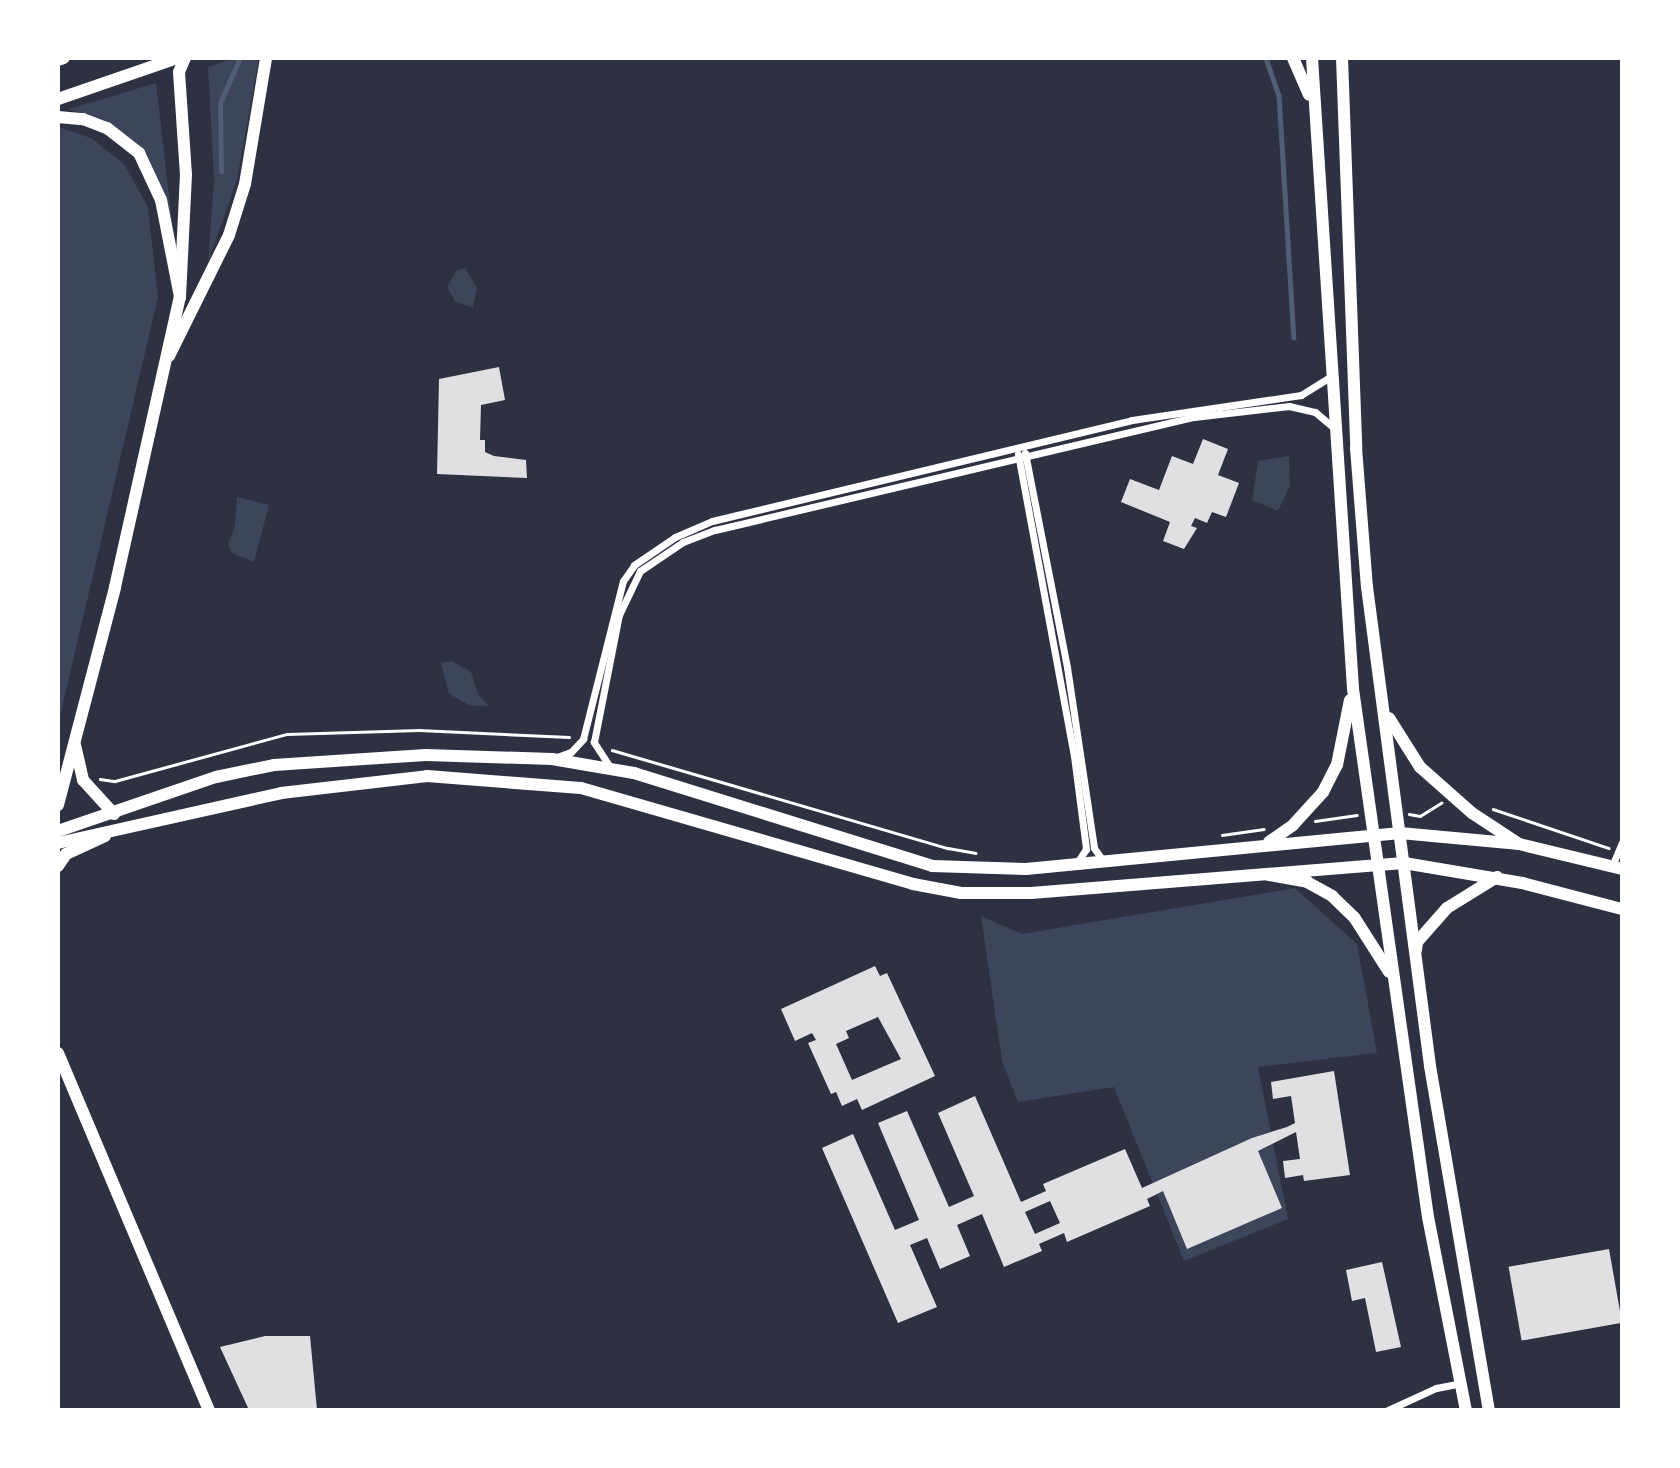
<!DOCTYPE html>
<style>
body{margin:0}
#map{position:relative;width:1680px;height:1468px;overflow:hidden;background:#2d3142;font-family:"Golos Text",sans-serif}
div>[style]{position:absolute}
.green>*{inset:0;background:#3c4559}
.stream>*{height:4.5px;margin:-2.25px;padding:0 2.25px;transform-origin:2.25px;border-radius:2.25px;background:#4f5d75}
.building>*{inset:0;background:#e0e0e3;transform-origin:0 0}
.path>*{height:2.5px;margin:-1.25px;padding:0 1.25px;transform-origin:1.25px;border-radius:1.25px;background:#fff}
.minor>*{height:7px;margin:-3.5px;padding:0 3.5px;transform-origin:3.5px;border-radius:3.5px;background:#fff}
.secondary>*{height:12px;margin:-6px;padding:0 6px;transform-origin:6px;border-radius:6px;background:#fff}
.primary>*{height:12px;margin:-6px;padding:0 6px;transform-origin:6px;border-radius:6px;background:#fff}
span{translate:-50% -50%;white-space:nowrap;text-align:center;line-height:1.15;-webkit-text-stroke:6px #fff;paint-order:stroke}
.frame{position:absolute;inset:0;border:60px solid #fff;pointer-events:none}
</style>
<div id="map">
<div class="green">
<div style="clip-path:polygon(234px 58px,259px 58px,237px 180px,208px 262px,214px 180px,208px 67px)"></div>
<div style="clip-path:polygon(156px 83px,175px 247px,134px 147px,108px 123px,69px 109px)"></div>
<div style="clip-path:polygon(58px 127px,91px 138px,124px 164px,148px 207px,158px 297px,58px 725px)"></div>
<div style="clip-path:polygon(465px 268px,477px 288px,473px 308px,455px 301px,447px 287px,456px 271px)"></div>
<div style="clip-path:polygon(1289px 456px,1290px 486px,1278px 511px,1252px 500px,1258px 461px)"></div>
<div style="clip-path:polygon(237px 497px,269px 505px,254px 562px,232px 553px,228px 545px,235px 525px)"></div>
<div style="clip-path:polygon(452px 661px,471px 672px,478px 694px,489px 706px,471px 706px,449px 694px,441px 663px)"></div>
<div style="clip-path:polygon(1295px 888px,1357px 944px,1377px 1053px,1258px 1067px,1288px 1219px,1184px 1261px,1114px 1087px,1018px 1102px,1002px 1061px,981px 916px,1022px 934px)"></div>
</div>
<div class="stream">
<div style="left:1266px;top:58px;width:39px;rotate:71deg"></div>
<div style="left:1279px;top:95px;width:243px;rotate:86.5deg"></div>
<div style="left:221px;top:172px;width:69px;rotate:-90.8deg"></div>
<div style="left:220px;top:103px;width:49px;rotate:-66deg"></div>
</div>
<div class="building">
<div style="clip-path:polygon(499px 367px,505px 400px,481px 405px,480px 440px,485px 440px,485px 452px,494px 456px,526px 460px,527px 478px,437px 474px,439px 379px)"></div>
<div style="clip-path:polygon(1203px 439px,1228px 449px,1218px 475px,1239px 483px,1226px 517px,1212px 512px,1207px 523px,1195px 518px,1191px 526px,1197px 528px,1184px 549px,1163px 541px,1170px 522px,1121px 502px,1130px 479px,1159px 490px,1172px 456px,1193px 464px)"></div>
<div style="clip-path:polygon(evenodd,875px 966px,880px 976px,887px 973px,935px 1076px,862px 1110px,857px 1099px,842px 1106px,836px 1092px,831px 1094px,808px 1043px,816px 1040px,812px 1033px,795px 1041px,781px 1009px,875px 966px,878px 1017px,901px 1059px,852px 1080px,836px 1044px,849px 1038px,846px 1031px,878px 1017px)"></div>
<div style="clip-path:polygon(evenodd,1334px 1071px,1350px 1175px,1304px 1181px,1303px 1175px,1285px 1178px,1283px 1161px,1300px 1159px,1296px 1132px,1258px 1151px,1282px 1208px,1187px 1249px,1163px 1191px,1147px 1199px,1150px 1206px,1067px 1242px,1064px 1233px,1039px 1244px,1042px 1251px,1004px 1267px,982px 1214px,957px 1225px,970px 1256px,940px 1269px,927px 1238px,910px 1245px,937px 1307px,898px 1323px,822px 1148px,853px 1134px,895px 1230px,919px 1220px,878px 1123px,907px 1111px,949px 1207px,974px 1196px,938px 1113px,975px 1096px,1021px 1202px,1046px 1191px,1043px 1184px,1125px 1149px,1142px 1188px,1252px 1138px,1287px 1127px,1295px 1123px,1291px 1096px,1273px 1099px,1271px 1082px,1334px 1071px,1050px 1201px,1060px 1223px,1035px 1234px,1025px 1212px,1050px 1201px)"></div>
<div style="left:1609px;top:1249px;width:75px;height:102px;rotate:80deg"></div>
<div style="clip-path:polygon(1382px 1262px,1401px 1347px,1376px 1352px,1365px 1298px,1352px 1301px,1346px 1270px)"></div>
<div style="clip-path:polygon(265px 1336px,310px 1336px,317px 1410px,249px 1410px,220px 1347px)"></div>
</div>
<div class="path">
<div style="left:612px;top:750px;width:350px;rotate:16.3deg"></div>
<div style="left:948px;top:848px;width:28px;rotate:10deg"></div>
<div style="left:100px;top:779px;width:15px;rotate:8deg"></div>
<div style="left:115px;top:781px;width:178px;rotate:-15.3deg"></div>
<div style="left:287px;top:734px;width:132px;rotate:-1.7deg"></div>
<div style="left:419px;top:730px;width:150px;rotate:2.7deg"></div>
<div style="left:1493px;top:809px;width:122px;rotate:18.6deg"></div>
<div style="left:1409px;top:814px;width:11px;rotate:10deg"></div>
<div style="left:1420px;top:816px;width:25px;rotate:-32deg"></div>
<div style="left:1315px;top:821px;width:42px;rotate:-8.1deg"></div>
<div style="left:1222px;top:835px;width:42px;rotate:-8.1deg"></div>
</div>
<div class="minor">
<div style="left:1025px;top:453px;width:218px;rotate:78.9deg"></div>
<div style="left:1067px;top:667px;width:183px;rotate:81.5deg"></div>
<div style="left:1094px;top:848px;width:16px;rotate:55deg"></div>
<div style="left:1018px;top:454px;width:307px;rotate:79.5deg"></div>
<div style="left:1074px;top:756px;width:94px;rotate:82.6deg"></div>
<div style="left:1086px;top:849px;width:17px;rotate:123deg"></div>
<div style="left:557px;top:757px;width:15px;rotate:-20deg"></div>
<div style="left:571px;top:752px;width:18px;rotate:-47deg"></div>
<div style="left:583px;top:739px;width:163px;rotate:-75.8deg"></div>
<div style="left:623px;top:581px;width:19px;rotate:-55deg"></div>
<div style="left:634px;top:565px;width:50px;rotate:-34.3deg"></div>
<div style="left:675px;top:537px;width:40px;rotate:-23.4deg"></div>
<div style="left:712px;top:521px;width:432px;rotate:-13.5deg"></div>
<div style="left:1132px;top:420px;width:171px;rotate:-8.4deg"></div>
<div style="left:1301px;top:395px;width:36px;rotate:-32deg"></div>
<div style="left:610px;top:767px;width:30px;rotate:-123deg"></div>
<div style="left:594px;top:742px;width:129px;rotate:-78.9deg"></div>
<div style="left:619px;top:615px;width:49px;rotate:-64.5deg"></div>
<div style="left:640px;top:571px;width:52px;rotate:-34deg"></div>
<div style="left:683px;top:542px;width:34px;rotate:-21deg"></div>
<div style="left:715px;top:530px;width:492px;rotate:-13.3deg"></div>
<div style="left:1194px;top:417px;width:96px;rotate:-6.6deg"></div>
<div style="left:1289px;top:406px;width:27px;rotate:13deg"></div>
<div style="left:1315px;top:412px;width:23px;rotate:40deg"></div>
<div style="left:1612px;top:866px;width:25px;rotate:-67deg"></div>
<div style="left:1388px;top:1410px;width:53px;rotate:-24.6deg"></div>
<div style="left:1436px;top:1388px;width:25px;rotate:-11deg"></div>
</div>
<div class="secondary">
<div style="left:75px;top:745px;width:36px;rotate:77deg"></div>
<div style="left:83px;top:780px;width:46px;rotate:47.6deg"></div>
<div style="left:58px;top:805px;width:225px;rotate:-75.3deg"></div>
<div style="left:115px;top:587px;width:297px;rotate:-77.4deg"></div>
<div style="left:180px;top:297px;width:122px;rotate:-87.2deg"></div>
<div style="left:186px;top:175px;width:103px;rotate:-93.9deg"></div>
<div style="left:179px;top:72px;width:15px;rotate:-67deg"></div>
<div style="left:58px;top:831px;width:167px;rotate:-18.9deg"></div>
<div style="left:216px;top:777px;width:59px;rotate:-11.7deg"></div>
<div style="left:274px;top:765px;width:152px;rotate:-3.8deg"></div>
<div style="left:426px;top:755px;width:126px;rotate:1.8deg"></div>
<div style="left:552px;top:759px;width:83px;rotate:9.7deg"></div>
<div style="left:634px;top:773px;width:312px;rotate:17.3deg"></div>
<div style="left:932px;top:866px;width:94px;rotate:1.8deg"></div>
<div style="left:1026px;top:869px;width:376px;rotate:-5.5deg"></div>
<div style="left:1400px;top:833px;width:120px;rotate:5.3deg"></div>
<div style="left:1519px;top:844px;width:106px;rotate:13.6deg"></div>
<div style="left:58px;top:843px;width:229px;rotate:-12.6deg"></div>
<div style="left:281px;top:793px;width:147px;rotate:-6.6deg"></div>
<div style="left:427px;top:776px;width:154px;rotate:4.5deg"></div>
<div style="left:581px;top:788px;width:346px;rotate:16.1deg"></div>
<div style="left:913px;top:884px;width:49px;rotate:10.6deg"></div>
<div style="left:961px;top:893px;width:70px"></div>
<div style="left:1031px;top:893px;width:374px;rotate:-4.6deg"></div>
<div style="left:1404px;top:863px;width:120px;rotate:9.6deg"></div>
<div style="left:1522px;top:883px;width:103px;rotate:14.6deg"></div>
<div style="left:58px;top:866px;width:14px;rotate:-56deg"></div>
<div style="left:66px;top:854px;width:43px;rotate:-24.8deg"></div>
<div style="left:58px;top:1053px;width:388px;rotate:67.1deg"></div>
</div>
<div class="primary">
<div style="left:1293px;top:58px;width:40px;rotate:66.6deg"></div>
<div style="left:1312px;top:58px;width:632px;rotate:86.28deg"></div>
<div style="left:1353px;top:689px;width:533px;rotate:81.92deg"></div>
<div style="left:1428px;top:1217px;width:197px;rotate:78.9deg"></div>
<div style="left:1342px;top:58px;width:390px;rotate:87.9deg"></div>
<div style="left:1356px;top:448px;width:139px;rotate:85.5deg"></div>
<div style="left:1367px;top:587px;width:483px;rotate:82.5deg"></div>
<div style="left:1430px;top:1066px;width:349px;rotate:80.3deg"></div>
<div style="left:58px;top:60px;width:6px;rotate:-18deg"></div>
<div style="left:58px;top:99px;width:126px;rotate:-19deg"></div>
<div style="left:58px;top:117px;width:25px;rotate:5deg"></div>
<div style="left:83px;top:119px;width:26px;rotate:21deg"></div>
<div style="left:107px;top:128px;width:41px;rotate:38deg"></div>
<div style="left:139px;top:153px;width:52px;rotate:64.9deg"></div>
<div style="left:161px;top:200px;width:99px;rotate:78.9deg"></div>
<div style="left:169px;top:356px;width:135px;rotate:-63.6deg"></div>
<div style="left:229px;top:235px;width:53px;rotate:-72.6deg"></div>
<div style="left:245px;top:184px;width:128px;rotate:-80.5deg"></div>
<div style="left:1389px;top:718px;width:58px;rotate:57.7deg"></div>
<div style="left:1420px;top:767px;width:69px;rotate:41.5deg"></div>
<div style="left:1472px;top:813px;width:56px;rotate:33.4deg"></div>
<div style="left:1269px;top:842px;width:29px;rotate:-35deg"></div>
<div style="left:1293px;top:825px;width:45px;rotate:-47.7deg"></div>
<div style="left:1323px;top:792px;width:30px;rotate:-63deg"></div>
<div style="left:1337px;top:765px;width:66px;rotate:-78.7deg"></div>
<div style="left:1269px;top:875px;width:39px;rotate:10deg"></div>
<div style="left:1307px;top:882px;width:29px;rotate:29deg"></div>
<div style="left:1332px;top:896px;width:30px;rotate:44deg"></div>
<div style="left:1354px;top:917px;width:65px;rotate:57.5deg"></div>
<div style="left:1416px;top:950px;width:8px;rotate:-83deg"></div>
<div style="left:1417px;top:942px;width:45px;rotate:-48.6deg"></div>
<div style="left:1447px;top:908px;width:59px;rotate:-31.8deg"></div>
</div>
<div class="frame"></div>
</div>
